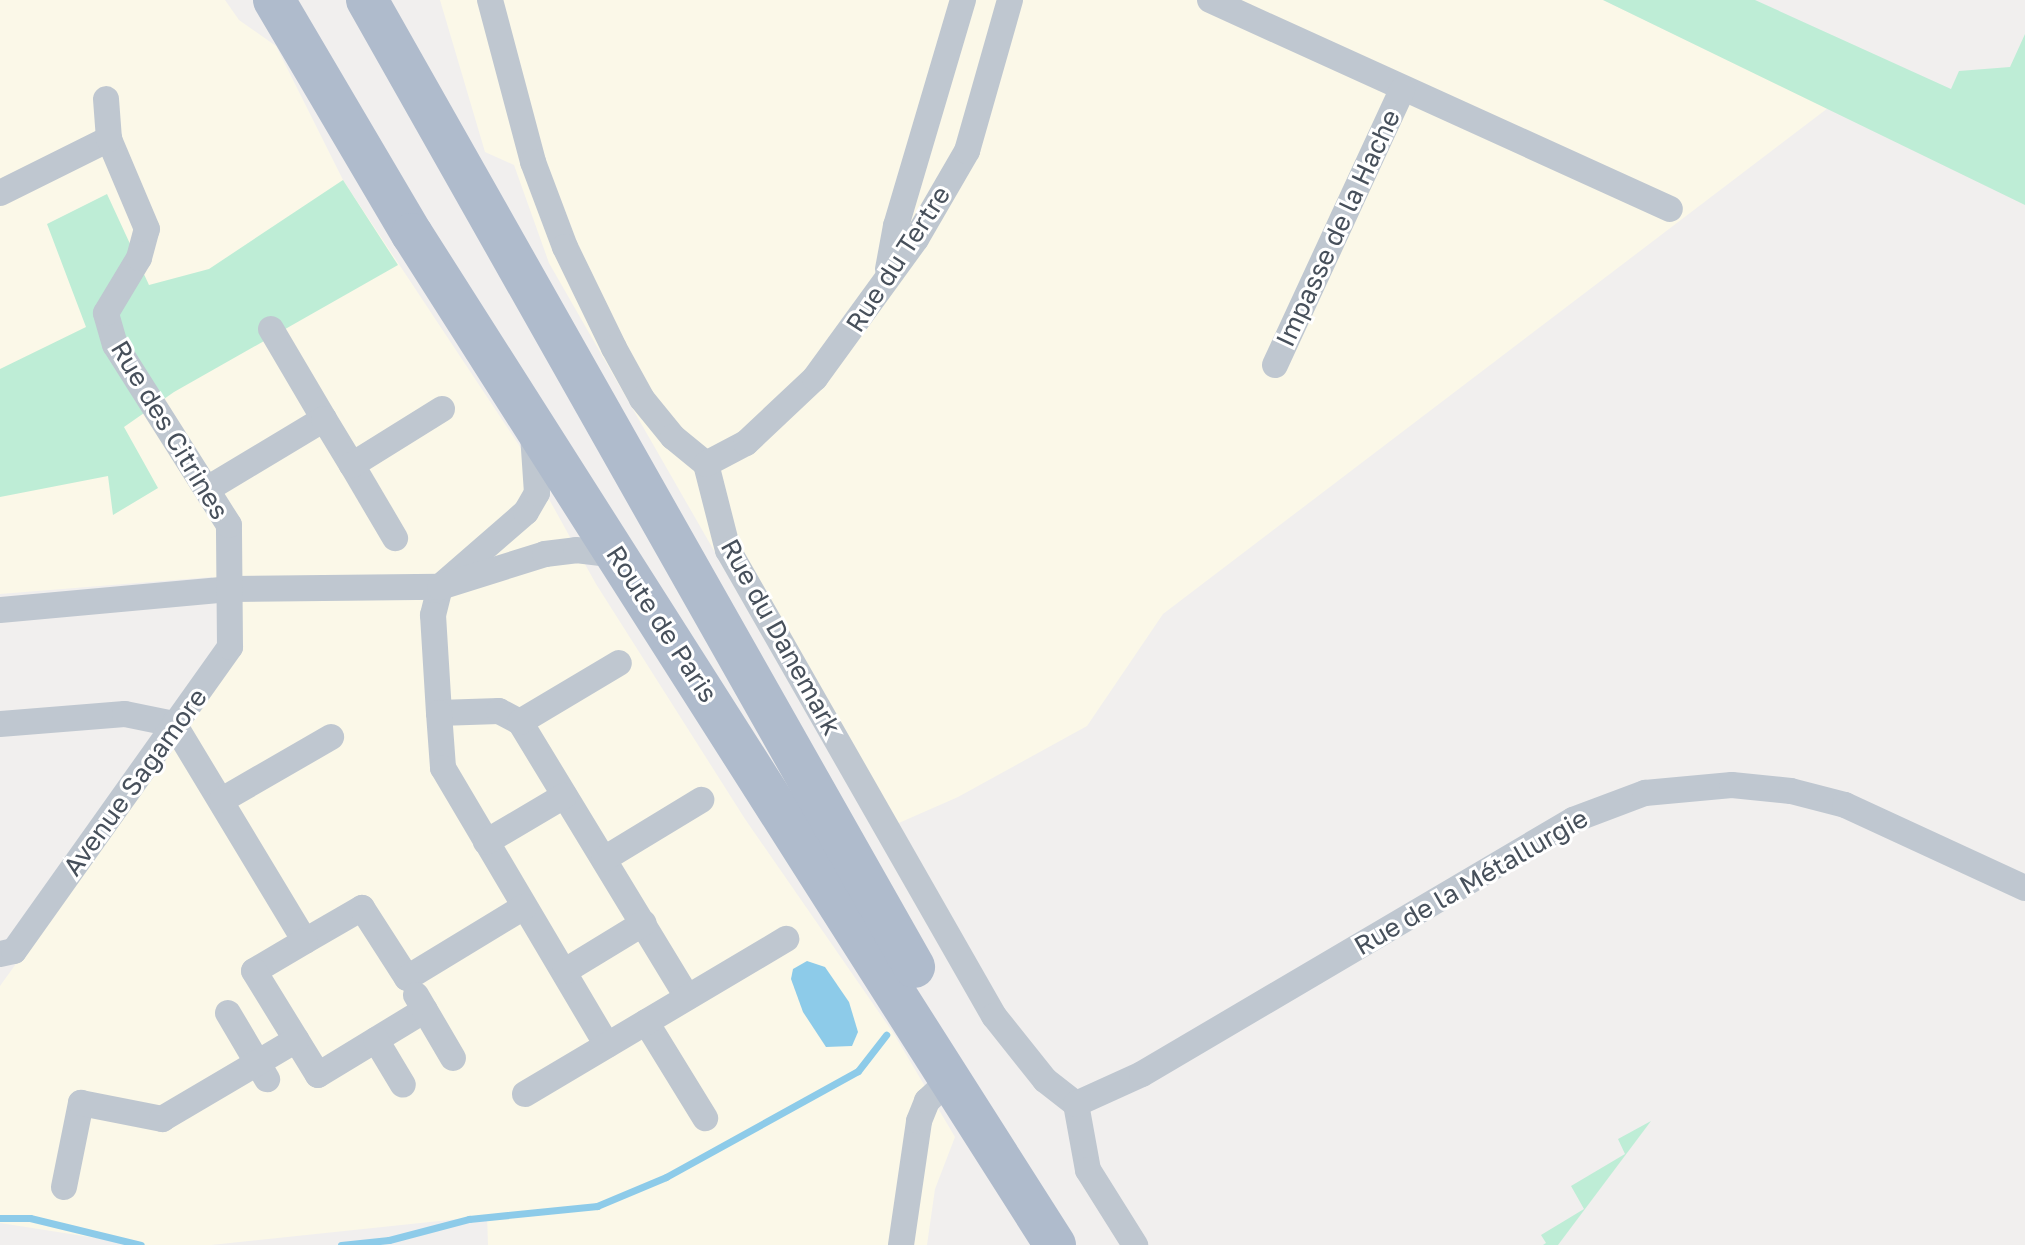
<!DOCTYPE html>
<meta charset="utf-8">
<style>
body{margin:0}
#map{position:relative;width:2025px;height:1245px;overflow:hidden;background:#f1efee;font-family:"Golos Text",sans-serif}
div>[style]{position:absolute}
.commercial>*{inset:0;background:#fbf8e8}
.green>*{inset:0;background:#beedd6}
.water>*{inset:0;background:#8dcbe9}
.stream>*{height:7px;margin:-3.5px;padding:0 3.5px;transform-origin:3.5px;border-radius:3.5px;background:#8dcbe9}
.street>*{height:26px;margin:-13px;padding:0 13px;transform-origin:13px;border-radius:13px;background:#bfc7d0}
.primary>*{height:42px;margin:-21px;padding:0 21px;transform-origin:21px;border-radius:21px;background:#afbbcc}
span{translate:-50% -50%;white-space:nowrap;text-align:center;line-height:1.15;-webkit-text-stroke:6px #fff;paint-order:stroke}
.street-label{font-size:26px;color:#47505b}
</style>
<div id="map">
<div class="commercial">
<div style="clip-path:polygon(0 0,225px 0,239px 20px,276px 46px,343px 180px,519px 445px,596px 584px,745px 819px,894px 1034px,955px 1137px,935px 1189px,927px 1245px,488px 1245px,487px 1216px,211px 1245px,141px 1245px,0 1223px,0 986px,153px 773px,234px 620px,212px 577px,0 594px)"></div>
<div style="clip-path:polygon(440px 0,1603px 0,1828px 108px,1163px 614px,1087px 726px,958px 797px,876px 833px,549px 263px,514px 165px,485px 152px)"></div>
</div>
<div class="green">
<div style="clip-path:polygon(1603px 0,1755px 0,1951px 89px,1959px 71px,2010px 67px,2025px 34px,2025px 205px)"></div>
<div style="clip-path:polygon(343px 180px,398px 265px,174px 392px,124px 427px,158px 488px,113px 515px,108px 476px,0 497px,0 369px,86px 327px,47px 224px,107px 194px,149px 285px,209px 269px)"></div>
<div style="clip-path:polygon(1651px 1121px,1558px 1245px,1543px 1245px,1546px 1243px,1541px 1235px,1584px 1209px,1571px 1186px,1625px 1154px,1618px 1139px)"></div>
</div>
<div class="water">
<div style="clip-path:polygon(807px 961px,825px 967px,849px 1002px,858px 1032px,852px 1046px,826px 1047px,803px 1012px,791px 979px,793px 969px)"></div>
</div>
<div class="stream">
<div style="left:0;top:1218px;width:30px"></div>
<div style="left:30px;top:1218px;width:114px;rotate:13.7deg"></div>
<div style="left:341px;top:1245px;width:48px;rotate:-5.9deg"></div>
<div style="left:389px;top:1240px;width:83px;rotate:-14.7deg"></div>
<div style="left:469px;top:1219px;width:129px;rotate:-5.8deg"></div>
<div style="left:597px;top:1206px;width:75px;rotate:-22.8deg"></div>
<div style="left:666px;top:1177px;width:219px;rotate:-28.9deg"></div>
<div style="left:858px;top:1071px;width:46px;rotate:-52.1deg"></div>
</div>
<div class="street">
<div style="left:490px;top:0;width:168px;rotate:75.1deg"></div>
<div style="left:533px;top:162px;width:91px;rotate:69.4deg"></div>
<div style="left:565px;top:247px;width:112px;rotate:64.1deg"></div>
<div style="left:614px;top:348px;width:58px;rotate:61.2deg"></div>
<div style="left:642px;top:399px;width:49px;rotate:50.8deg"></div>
<div style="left:673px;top:437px;width:43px;rotate:39.3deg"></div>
<div style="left:706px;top:464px;width:89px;rotate:75.7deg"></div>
<div style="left:728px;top:550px;width:537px;rotate:60.28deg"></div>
<div style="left:994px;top:1016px;width:82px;rotate:51.4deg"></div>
<div style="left:1045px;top:1080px;width:39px;rotate:38deg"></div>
<div style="left:1076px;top:1104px;width:67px;rotate:79.7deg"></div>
<div style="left:1088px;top:1170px;width:89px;rotate:57.9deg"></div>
<div style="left:1210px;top:0;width:505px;rotate:24.43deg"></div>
<div style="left:0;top:193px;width:122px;rotate:-26.4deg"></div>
<div style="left:888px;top:269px;width:44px;rotate:-79.5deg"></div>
<div style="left:896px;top:226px;width:236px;rotate:-73.5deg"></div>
<div style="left:271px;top:329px;width:104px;rotate:59.5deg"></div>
<div style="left:1275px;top:365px;width:303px;rotate:-65.2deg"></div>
<div style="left:706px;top:464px;width:45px;rotate:-27.7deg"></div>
<div style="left:746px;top:443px;width:95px;rotate:-43.3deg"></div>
<div style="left:815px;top:378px;width:172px;rotate:-54deg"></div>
<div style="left:916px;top:239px;width:102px;rotate:-59.9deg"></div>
<div style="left:967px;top:151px;width:157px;rotate:-74.1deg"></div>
<div style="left:352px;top:465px;width:85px;rotate:59.5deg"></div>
<div style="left:209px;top:488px;width:134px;rotate:-31deg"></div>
<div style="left:324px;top:419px;width:54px;rotate:58.7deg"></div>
<div style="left:352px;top:465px;width:106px;rotate:-31.9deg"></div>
<div style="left:442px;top:585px;width:111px;rotate:-41deg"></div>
<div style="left:526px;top:512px;width:22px;rotate:-60deg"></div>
<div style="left:537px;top:493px;width:59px;rotate:-93.9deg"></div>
<div style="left:440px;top:587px;width:29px;rotate:104deg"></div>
<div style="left:433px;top:615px;width:98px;rotate:86.5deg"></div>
<div style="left:439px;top:713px;width:60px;rotate:-1.9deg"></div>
<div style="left:499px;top:711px;width:24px;rotate:28deg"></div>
<div style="left:520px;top:722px;width:322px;rotate:58.7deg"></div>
<div style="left:0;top:610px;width:233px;rotate:-5.2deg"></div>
<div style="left:232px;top:589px;width:208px;rotate:-0.6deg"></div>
<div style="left:440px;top:587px;width:110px;rotate:-17.4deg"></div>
<div style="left:545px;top:554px;width:31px;rotate:-7deg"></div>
<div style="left:576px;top:550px;width:42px;rotate:6.8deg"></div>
<div style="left:439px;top:713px;width:55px;rotate:85.8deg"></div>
<div style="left:443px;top:768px;width:322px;rotate:59.4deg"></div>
<div style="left:520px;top:722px;width:115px;rotate:-30.8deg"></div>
<div style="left:0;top:724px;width:125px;rotate:-4.6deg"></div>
<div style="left:125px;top:714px;width:50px;rotate:11.5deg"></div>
<div style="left:174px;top:724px;width:253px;rotate:58.9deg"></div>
<div style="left:305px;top:941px;width:66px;rotate:-30.1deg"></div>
<div style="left:362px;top:908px;width:83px;rotate:57.3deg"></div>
<div style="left:407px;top:978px;width:137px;rotate:-31.3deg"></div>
<div style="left:222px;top:800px;width:126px;rotate:-30deg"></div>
<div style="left:486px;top:842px;width:91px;rotate:-30.5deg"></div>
<div style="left:604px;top:859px;width:114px;rotate:-31.3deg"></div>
<div style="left:305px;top:941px;width:59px;rotate:149.5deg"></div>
<div style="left:254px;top:971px;width:122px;rotate:58.4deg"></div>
<div style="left:318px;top:1075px;width:125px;rotate:-31.3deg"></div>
<div style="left:0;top:954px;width:14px;rotate:-12deg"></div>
<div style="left:14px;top:951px;width:373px;rotate:-54.6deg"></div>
<div style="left:230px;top:647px;width:122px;rotate:-90.5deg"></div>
<div style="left:229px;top:525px;width:213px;rotate:-122.3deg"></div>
<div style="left:115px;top:345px;width:33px;rotate:-106deg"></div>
<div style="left:106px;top:313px;width:64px;rotate:-59deg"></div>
<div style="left:139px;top:258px;width:30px;rotate:-75deg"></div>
<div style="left:147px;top:229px;width:98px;rotate:-112.9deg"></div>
<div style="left:109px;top:139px;width:40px;rotate:-94.3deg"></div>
<div style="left:565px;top:971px;width:92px;rotate:-31.3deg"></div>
<div style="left:416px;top:995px;width:73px;rotate:59.6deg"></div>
<div style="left:228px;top:1013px;width:77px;rotate:59.4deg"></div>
<div style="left:646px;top:1022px;width:113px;rotate:58.4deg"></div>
<div style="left:376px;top:1040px;width:52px;rotate:59deg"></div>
<div style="left:525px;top:1094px;width:304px;rotate:-30.7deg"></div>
<div style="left:1076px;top:1104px;width:72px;rotate:-24.4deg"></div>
<div style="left:1142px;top:1074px;width:500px;rotate:-30.51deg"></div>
<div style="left:1573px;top:820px;width:77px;rotate:-20.6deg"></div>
<div style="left:1645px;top:793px;width:87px;rotate:-5.3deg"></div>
<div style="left:1732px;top:785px;width:59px;rotate:5.8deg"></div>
<div style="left:1791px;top:791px;width:56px;rotate:14.5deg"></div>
<div style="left:1845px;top:805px;width:198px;rotate:24.8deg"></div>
<div style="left:64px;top:1187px;width:86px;rotate:-78.6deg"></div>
<div style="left:81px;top:1103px;width:83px;rotate:11.2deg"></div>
<div style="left:162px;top:1119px;width:156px;rotate:-30.5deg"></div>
<div style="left:901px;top:1245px;width:125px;rotate:-81.7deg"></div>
<div style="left:919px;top:1121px;width:22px;rotate:-68deg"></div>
<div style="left:927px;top:1101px;width:33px;rotate:-43deg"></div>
</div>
<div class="primary">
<div style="left:274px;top:0;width:272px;rotate:59.5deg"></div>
<div style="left:412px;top:234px;width:1198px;rotate:57.54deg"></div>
<div style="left:367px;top:0;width:1111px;rotate:60.5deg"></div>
</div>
<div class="street-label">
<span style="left:1338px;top:228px;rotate:-65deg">Impasse de la Hache</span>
<span style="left:898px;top:259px;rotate:-57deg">Rue du Tertre</span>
<span style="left:170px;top:430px;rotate:59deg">Rue des Citrines</span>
<span style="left:662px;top:624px;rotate:57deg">Route de Paris</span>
<span style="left:781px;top:637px;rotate:61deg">Rue du Danemark</span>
<span style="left:135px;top:782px;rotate:-54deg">Avenue Sagamore</span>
<span style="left:1471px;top:882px;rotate:-30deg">Rue de la Métallurgie</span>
</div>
</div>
